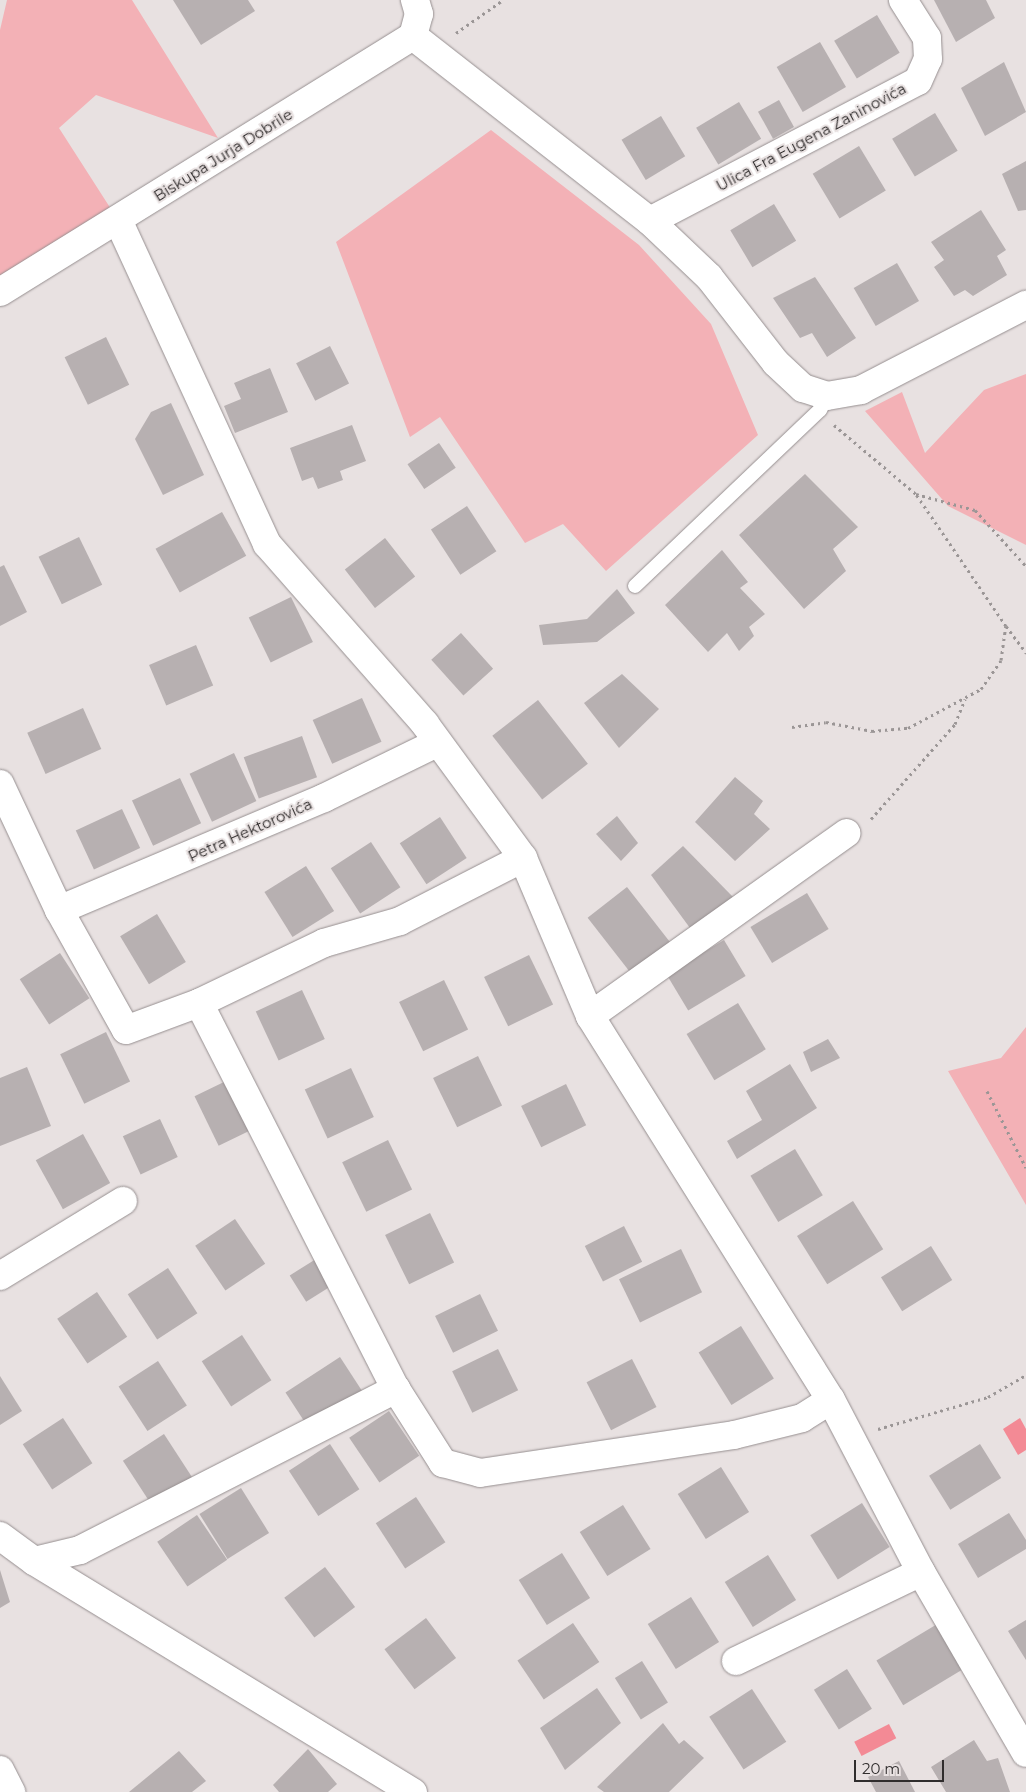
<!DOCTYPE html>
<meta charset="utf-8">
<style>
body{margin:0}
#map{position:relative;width:1026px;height:1792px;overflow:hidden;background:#e8e1e1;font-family:Montserrat,sans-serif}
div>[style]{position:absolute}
.green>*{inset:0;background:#f3b1b6}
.water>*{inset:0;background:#f38a95;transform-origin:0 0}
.building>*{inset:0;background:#b7b0b1;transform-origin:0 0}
.path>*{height:3px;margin-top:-1.5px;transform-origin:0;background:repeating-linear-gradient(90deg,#9b9696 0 2.5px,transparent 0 6.5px)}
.roads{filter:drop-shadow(0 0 1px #968f90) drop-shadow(0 0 1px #968f90)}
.service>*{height:14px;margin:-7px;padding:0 7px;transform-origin:7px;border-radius:7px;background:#fff}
.minor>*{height:28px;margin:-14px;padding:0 14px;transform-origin:14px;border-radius:14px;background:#fff}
.tertiary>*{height:28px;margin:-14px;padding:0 14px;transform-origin:14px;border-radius:14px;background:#fff}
span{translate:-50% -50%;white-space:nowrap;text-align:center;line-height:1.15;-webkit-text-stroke:4px #e8e1e1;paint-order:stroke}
.street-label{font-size:15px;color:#302d2d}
.scale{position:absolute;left:854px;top:1760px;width:90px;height:22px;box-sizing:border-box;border:2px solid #302d2d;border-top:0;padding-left:6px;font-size:15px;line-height:18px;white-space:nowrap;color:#302d2d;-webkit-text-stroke:4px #e8e1e1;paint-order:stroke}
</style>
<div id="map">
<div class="green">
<div style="clip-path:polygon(7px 0,132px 0,218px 138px,96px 95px,59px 128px,118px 220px,0 292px,0 30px)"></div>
<div style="clip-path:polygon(491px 130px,639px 245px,711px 324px,758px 435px,606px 571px,563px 524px,525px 543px,440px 417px,410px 437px,336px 242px)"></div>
<div style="clip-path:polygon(1026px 374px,1026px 545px,948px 506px,865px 411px,902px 392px,925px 453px,984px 390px)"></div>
<div style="clip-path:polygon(1026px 1027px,1026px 1205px,948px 1071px,1001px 1058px)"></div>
</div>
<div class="water">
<div style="clip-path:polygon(1020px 1418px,1026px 1429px,1026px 1450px,1018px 1455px,1003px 1429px)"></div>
<div style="left:889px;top:1724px;width:16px;height:39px;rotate:63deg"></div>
</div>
<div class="building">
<div style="clip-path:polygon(173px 0,248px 0,255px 11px,201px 45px)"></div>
<div style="clip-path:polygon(934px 0,986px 0,995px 18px,956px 42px)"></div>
<div style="left:877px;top:15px;width:44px;height:50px;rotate:59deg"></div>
<div style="left:820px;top:42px;width:52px;height:50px;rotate:60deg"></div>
<div style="clip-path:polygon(1004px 62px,1026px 112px,985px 136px,961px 88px)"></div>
<div style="left:779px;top:100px;width:31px;height:24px;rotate:61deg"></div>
<div style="left:739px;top:102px;width:43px;height:50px;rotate:59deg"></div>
<div style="left:935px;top:113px;width:44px;height:50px;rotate:59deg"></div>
<div style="left:661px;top:116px;width:47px;height:46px;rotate:59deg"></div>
<div style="left:859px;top:146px;width:52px;height:54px;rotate:59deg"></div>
<div style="clip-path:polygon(1026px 161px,1026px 210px,1018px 211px,1002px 174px)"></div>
<div style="left:774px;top:204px;width:43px;height:51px;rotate:59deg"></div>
<div style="clip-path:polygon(981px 210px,1006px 250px,997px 256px,1007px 275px,973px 296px,965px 290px,954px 296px,934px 267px,944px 260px,931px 242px)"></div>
<div style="left:897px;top:263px;width:44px;height:50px;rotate:60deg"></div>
<div style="clip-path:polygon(815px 277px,856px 338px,827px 357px,812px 333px,800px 338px,773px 298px)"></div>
<div style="left:106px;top:337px;width:53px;height:46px;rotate:64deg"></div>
<div style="left:330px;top:346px;width:42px;height:38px;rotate:63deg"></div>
<div style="clip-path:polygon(270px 368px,288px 412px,235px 433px,224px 406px,241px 399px,234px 383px)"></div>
<div style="clip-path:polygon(171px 403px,204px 475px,163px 495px,135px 439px,151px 412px)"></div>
<div style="clip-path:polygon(352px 425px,366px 461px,340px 471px,343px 480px,318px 489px,313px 477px,302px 481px,290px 448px)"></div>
<div style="left:439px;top:443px;width:30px;height:38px;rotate:56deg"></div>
<div style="clip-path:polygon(805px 474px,858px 527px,833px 549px,846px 571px,804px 609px,739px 535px)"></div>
<div style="left:467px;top:506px;width:54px;height:43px;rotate:57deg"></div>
<div style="left:222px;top:512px;width:50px;height:76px;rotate:61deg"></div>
<div style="left:79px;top:537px;width:53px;height:45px;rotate:64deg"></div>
<div style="left:385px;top:538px;width:49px;height:51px;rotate:52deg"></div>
<div style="clip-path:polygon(722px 550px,748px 582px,740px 588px,765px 614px,749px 627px,754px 636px,739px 651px,727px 633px,708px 652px,665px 605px)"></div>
<div style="clip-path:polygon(4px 565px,27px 612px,0 626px,0 567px)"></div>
<div style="clip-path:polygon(617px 589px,635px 613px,597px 642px,543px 645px,539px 625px,587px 619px)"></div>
<div style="left:291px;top:597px;width:50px;height:47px;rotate:64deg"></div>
<div style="left:461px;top:633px;width:48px;height:40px;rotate:48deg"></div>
<div style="left:196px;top:645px;width:44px;height:51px;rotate:67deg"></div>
<div style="clip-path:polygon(622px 674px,659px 709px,619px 748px,584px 703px)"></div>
<div style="left:362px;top:698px;width:48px;height:54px;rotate:66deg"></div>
<div style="left:538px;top:700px;width:81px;height:58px;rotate:52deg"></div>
<div style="left:83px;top:708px;width:45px;height:61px;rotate:66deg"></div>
<div style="left:302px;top:736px;width:44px;height:62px;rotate:70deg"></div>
<div style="left:234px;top:753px;width:53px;height:49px;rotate:65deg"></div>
<div style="clip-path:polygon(735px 777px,763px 801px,754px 814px,770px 829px,735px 861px,695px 822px)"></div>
<div style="left:180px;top:778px;width:50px;height:53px;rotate:65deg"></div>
<div style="left:122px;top:809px;width:43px;height:51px;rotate:65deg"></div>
<div style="clip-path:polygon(617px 816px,638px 843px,621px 861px,596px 834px)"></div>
<div style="left:440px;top:817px;width:49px;height:48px;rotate:57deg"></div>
<div style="left:371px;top:842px;width:54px;height:48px;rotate:57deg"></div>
<div style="clip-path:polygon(683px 846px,733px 897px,690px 928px,651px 875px)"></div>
<div style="left:306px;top:866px;width:53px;height:49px;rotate:58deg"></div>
<div style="left:627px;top:887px;width:71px;height:50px;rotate:52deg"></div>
<div style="left:807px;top:893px;width:42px;height:66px;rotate:59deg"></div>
<div style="left:157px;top:914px;width:56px;height:43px;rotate:59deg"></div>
<div style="left:724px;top:940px;width:42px;height:67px;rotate:59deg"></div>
<div style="left:60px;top:953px;width:54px;height:48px;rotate:57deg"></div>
<div style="left:529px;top:955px;width:55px;height:50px;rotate:64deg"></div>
<div style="left:444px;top:980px;width:55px;height:50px;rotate:64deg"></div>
<div style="left:302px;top:990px;width:54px;height:51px;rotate:65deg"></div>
<div style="left:738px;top:1003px;width:54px;height:60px;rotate:59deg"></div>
<div style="left:106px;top:1032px;width:55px;height:51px;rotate:64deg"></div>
<div style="clip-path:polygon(828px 1039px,840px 1058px,811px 1072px,803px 1052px)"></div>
<div style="left:478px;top:1056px;width:55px;height:50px;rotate:64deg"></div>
<div style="clip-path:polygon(790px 1064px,817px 1108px,737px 1159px,727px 1141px,762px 1120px,746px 1091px)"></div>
<div style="clip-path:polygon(27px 1067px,51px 1126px,0 1146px,0 1078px)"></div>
<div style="left:351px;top:1068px;width:54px;height:51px;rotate:65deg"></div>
<div style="left:226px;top:1081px;width:55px;height:35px;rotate:64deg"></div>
<div style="left:566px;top:1084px;width:46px;height:50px;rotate:64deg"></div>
<div style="left:160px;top:1119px;width:42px;height:41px;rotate:65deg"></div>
<div style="left:83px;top:1134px;width:56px;height:54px;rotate:61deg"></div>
<div style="left:388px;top:1140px;width:55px;height:51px;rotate:64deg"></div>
<div style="left:795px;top:1149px;width:54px;height:52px;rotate:59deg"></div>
<div style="left:853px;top:1201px;width:57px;height:66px;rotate:58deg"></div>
<div style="left:430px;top:1213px;width:55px;height:50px;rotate:64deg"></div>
<div style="left:235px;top:1219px;width:54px;height:48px;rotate:56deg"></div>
<div style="left:624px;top:1226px;width:40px;height:44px;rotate:63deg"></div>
<div style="left:931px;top:1246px;width:40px;height:59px;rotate:58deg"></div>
<div style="left:681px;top:1249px;width:48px;height:69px;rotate:64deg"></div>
<div style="left:316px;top:1259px;width:31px;height:31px;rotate:58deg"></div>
<div style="left:168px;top:1268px;width:54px;height:48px;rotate:57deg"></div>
<div style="left:97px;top:1292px;width:54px;height:48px;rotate:56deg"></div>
<div style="left:480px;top:1294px;width:41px;height:50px;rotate:64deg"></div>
<div style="left:741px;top:1326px;width:62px;height:50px;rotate:58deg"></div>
<div style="left:242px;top:1335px;width:54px;height:48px;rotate:57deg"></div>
<div style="left:498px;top:1349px;width:46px;height:51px;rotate:64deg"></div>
<div style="left:340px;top:1357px;width:43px;height:65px;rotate:57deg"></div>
<div style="left:632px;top:1359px;width:54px;height:51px;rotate:63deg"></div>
<div style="left:158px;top:1361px;width:53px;height:47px;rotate:57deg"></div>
<div style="clip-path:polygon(0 1376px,22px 1411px,0 1425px)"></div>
<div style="left:389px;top:1411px;width:54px;height:48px;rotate:56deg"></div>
<div style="left:63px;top:1418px;width:54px;height:48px;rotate:57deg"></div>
<div style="left:164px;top:1434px;width:54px;height:49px;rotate:57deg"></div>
<div style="left:330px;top:1444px;width:54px;height:49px;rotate:57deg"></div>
<div style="left:980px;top:1444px;width:40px;height:60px;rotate:58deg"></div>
<div style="left:721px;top:1467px;width:53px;height:51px;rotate:58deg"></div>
<div style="left:241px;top:1488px;width:53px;height:49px;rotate:58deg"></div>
<div style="left:416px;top:1497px;width:54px;height:48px;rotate:57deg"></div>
<div style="left:862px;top:1503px;width:52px;height:61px;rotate:58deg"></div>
<div style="left:623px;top:1505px;width:52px;height:51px;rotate:58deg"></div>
<div style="clip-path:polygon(1009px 1513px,1026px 1540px,1026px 1549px,978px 1578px,958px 1544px)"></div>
<div style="left:197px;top:1515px;width:54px;height:48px;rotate:56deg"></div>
<div style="left:562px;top:1553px;width:53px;height:51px;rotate:58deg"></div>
<div style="left:768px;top:1555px;width:53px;height:51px;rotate:58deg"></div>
<div style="left:325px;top:1567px;width:50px;height:51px;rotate:53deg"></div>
<div style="clip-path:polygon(0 1570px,10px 1602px,0 1608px)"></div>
<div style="left:691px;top:1597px;width:53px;height:51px;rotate:58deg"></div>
<div style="left:426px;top:1618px;width:50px;height:52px;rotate:53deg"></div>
<div style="clip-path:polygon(1026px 1620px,1026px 1660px,1008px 1631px)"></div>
<div style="left:573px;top:1623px;width:47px;height:67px;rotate:56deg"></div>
<div style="left:939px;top:1623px;width:52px;height:73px;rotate:59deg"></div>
<div style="left:642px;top:1661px;width:49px;height:32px;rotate:58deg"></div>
<div style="left:847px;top:1669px;width:47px;height:39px;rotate:58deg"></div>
<div style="clip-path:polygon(597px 1688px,621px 1723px,565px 1770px,540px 1728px)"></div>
<div style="left:752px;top:1689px;width:63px;height:51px;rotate:57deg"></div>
<div style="clip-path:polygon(663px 1723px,679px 1744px,684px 1740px,704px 1758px,669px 1792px,604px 1792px,597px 1787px)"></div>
<div style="clip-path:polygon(974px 1740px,987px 1761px,998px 1758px,1010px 1792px,946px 1792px,931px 1767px)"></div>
<div style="clip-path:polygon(308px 1749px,337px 1784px,328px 1792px,279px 1792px,273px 1785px)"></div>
<div style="clip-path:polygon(179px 1751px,206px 1781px,192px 1792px,129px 1792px)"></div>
<div style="clip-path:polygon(899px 1761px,915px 1792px,876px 1792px,868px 1777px)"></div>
</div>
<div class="path">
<div style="left:456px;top:33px;width:57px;rotate:-35.1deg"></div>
<div style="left:834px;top:425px;width:107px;rotate:40.1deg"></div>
<div style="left:916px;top:494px;width:61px;rotate:15.2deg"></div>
<div style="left:975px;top:510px;width:76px;rotate:47.7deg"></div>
<div style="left:1006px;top:626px;width:34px;rotate:53deg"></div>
<div style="left:792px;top:727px;width:34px;rotate:-8deg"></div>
<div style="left:826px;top:722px;width:47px;rotate:11.1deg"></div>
<div style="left:872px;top:731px;width:36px;rotate:-5deg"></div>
<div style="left:908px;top:728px;width:83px;rotate:-28.1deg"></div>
<div style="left:981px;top:689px;width:35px;rotate:-55deg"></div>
<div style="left:1001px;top:660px;width:34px;rotate:-82deg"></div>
<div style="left:1006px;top:626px;width:160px;rotate:-124.3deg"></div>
<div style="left:871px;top:819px;width:127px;rotate:-48.5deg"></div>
<div style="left:955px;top:724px;width:27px;rotate:-68deg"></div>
<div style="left:987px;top:1091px;width:86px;rotate:63.1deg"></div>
<div style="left:878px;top:1429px;width:115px;rotate:-16.2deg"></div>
<div style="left:988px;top:1397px;width:44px;rotate:-30.1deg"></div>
</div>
<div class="roads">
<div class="service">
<div style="left:635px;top:586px;width:255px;rotate:-43.6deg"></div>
<div style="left:820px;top:410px;width:16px;rotate:-63deg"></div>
</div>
<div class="minor">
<div style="left:413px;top:36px;width:301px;rotate:38deg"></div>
<div style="left:650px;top:221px;width:81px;rotate:43.5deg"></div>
<div style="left:709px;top:277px;width:109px;rotate:52.1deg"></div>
<div style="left:776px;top:363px;width:37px;rotate:43deg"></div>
<div style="left:803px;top:388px;width:25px;rotate:18deg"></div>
<div style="left:827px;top:396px;width:35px;rotate:-10deg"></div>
<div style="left:861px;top:390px;width:186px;rotate:-27.3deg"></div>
<div style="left:118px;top:220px;width:357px;rotate:65.3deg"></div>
<div style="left:267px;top:544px;width:240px;rotate:48.7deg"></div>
<div style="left:425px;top:724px;width:166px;rotate:53.8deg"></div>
<div style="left:523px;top:858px;width:172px;rotate:67deg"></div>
<div style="left:590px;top:1016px;width:453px;rotate:57.9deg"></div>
<div style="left:831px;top:1400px;width:194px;rotate:62.4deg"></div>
<div style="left:921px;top:1572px;width:209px;rotate:59.9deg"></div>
<div style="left:650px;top:221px;width:302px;rotate:-27.6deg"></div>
<div style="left:918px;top:81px;width:24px;rotate:-66deg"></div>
<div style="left:928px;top:59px;width:21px;rotate:-93deg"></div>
<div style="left:927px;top:38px;width:45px;rotate:-122.3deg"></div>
<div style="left:0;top:292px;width:486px;rotate:-31.8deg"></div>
<div style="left:413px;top:36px;width:23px;rotate:-75deg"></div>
<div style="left:419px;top:14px;width:15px;rotate:-106deg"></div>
<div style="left:0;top:784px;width:139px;rotate:64.9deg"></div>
<div style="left:59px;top:910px;width:137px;rotate:60.8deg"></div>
<div style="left:126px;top:1030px;width:78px;rotate:-20.3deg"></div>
<div style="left:199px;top:1003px;width:139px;rotate:-25.6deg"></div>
<div style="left:324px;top:943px;width:79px;rotate:-16.1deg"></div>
<div style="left:400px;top:921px;width:138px;rotate:-27.1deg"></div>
<div style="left:59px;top:910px;width:288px;rotate:-22.9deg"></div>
<div style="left:324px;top:798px;width:126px;rotate:-26deg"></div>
<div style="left:199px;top:1003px;width:433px;rotate:63deg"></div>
<div style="left:396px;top:1389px;width:88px;rotate:57.6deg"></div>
<div style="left:443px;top:1463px;width:38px;rotate:15deg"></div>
<div style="left:480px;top:1473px;width:257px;rotate:-8.5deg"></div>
<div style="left:734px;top:1435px;width:70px;rotate:-14deg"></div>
<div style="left:802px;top:1418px;width:34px;rotate:-32deg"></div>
<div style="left:590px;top:1016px;width:315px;rotate:-35.5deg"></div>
<div style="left:0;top:1276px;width:144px;rotate:-31.4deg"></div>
<div style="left:0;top:1536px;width:42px;rotate:36.3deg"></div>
<div style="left:34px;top:1561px;width:444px;rotate:31.4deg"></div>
<div style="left:34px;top:1561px;width:47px;rotate:-13.4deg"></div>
<div style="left:80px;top:1550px;width:355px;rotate:-27deg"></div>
<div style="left:736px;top:1661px;width:205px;rotate:-25.7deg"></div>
</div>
<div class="tertiary">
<div style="left:0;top:1770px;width:25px;rotate:63deg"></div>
</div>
</div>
<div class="street-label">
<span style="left:811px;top:137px;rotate:-28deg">Ulica Fra Eugena Zaninovića</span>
<span style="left:223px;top:155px;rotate:-32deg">Biskupa Jurja Dobrile</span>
<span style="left:250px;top:830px;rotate:-24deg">Petra Hektorovića</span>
</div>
<div class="scale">20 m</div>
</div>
